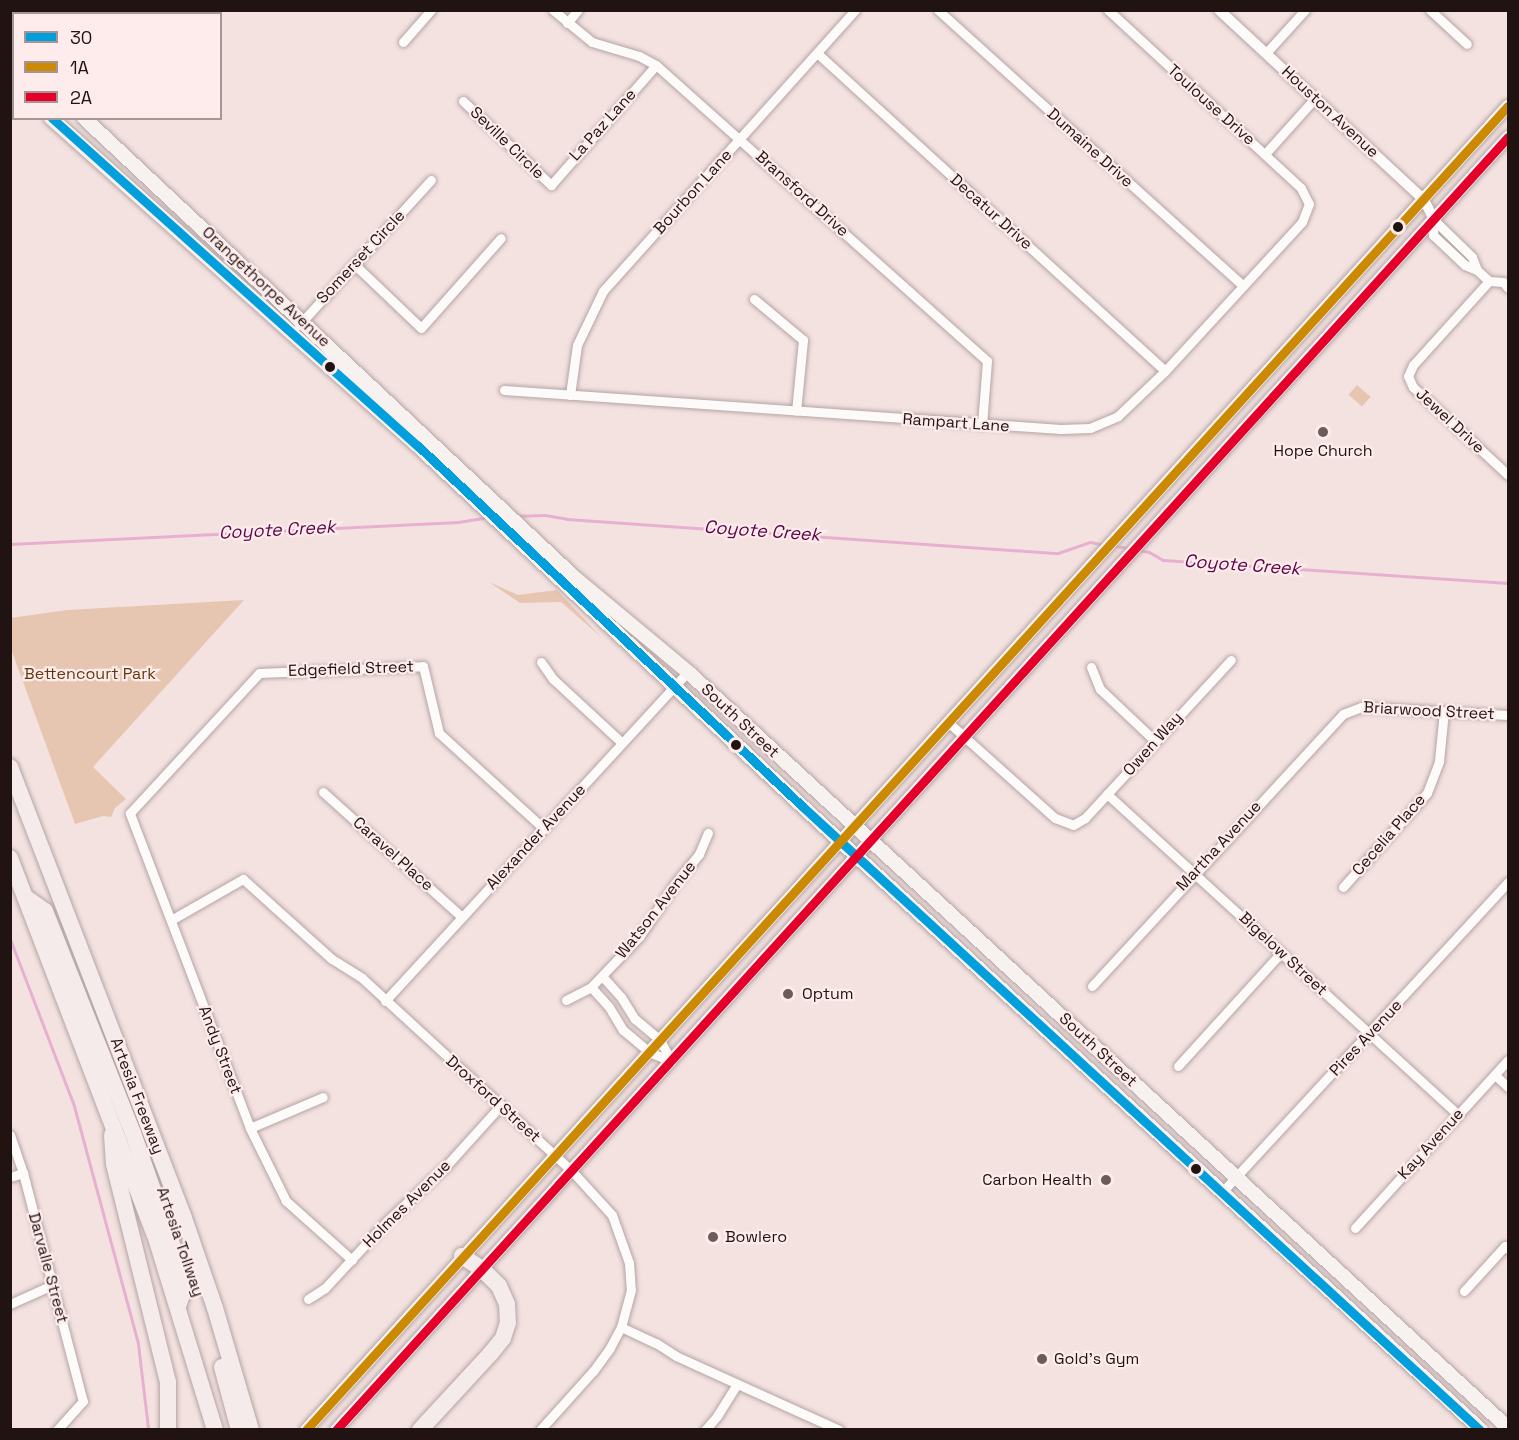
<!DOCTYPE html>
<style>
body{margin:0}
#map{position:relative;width:1519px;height:1440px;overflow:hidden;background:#f4e2e1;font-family:"Space Grotesk",sans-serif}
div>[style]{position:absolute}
.green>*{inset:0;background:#e6c6b0;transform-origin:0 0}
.stream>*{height:3px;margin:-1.5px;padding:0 1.5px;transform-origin:1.5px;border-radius:1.5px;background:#e8b0d0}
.roads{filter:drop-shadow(0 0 2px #b4a5a4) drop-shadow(0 0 2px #b4a5a4)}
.minor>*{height:9px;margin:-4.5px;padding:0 4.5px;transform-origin:4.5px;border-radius:4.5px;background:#fdfbfa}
.tertiary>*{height:10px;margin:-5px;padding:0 5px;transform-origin:5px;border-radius:5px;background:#fdfbfa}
.secondary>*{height:12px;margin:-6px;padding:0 6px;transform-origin:6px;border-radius:6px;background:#fbf6f5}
.primary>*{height:14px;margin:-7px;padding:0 7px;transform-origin:7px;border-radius:7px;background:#f7f1f0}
.motorway>*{height:16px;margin:-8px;padding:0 8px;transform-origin:8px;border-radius:8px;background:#f4ebea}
.bus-1>*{height:9px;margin:-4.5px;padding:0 4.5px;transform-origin:4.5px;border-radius:4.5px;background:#039fdc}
.bus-2>*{height:9px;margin:-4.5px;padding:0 4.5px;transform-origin:4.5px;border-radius:4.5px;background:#cc8904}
.bus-3>*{height:9px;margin:-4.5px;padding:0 4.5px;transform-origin:4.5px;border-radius:4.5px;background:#e4002b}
.dots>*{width:16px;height:16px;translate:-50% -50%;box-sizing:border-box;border:3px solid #fdeceb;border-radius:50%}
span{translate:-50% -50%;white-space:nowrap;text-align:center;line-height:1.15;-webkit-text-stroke:4.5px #fdeceb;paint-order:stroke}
.street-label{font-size:16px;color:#211312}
.poi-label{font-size:16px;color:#211312}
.left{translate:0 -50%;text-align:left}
.right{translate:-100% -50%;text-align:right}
.park-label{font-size:16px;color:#62380b}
.water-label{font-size:18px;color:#5c0448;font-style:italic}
.frame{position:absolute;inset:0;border:12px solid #211312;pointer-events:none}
.legend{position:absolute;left:12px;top:12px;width:210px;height:108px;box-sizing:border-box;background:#fdeceb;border:2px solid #a59594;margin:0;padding:8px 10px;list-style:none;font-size:18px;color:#211312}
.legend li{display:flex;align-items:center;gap:12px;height:30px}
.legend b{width:30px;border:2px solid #a59594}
</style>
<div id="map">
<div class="green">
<div style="left:1357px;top:385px;width:18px;height:13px;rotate:41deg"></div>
<div style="clip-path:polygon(489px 582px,518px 595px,557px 590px,601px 637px,561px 602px,520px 603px)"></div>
<div style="clip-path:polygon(244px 600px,93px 767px,126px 799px,115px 808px,111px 817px,103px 816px,75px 824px,11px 649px,11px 618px,67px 610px)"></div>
</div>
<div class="stream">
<div style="left:515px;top:516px;width:30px;rotate:-2deg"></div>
<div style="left:545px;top:515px;width:22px;rotate:10deg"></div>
<div style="left:567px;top:519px;width:492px;rotate:4deg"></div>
<div style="left:1058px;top:553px;width:34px;rotate:-19deg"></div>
<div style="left:1090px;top:542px;width:15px;rotate:11deg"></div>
<div style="left:10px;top:544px;width:449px;rotate:-2.8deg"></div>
<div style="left:458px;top:522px;width:30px;rotate:-9deg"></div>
<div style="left:1114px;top:546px;width:15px;rotate:8deg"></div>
<div style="left:1138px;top:550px;width:11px;rotate:10deg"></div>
<div style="left:1149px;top:552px;width:16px;rotate:30deg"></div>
<div style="left:1163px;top:560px;width:346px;rotate:3.8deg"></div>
<div style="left:10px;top:939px;width:179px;rotate:69deg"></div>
<div style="left:74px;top:1106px;width:246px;rotate:74.9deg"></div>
<div style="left:138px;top:1344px;width:85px;rotate:83.2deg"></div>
</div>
<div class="roads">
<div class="minor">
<div style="left:553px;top:10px;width:50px;rotate:39.4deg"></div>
<div style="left:592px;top:42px;width:49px;rotate:16.6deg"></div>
<div style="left:639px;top:56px;width:19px;rotate:28deg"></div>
<div style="left:656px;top:65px;width:444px;rotate:41.8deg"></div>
<div style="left:987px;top:361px;width:64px;rotate:94.5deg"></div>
<div style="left:938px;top:10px;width:411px;rotate:42.1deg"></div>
<div style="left:1430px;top:10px;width:50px;rotate:42.6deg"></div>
<div style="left:567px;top:23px;width:17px;rotate:-50deg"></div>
<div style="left:403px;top:42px;width:43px;rotate:-48.8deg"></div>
<div style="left:817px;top:53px;width:471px;rotate:42.4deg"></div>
<div style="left:1266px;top:53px;width:58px;rotate:-47.8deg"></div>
<div style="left:463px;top:101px;width:122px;rotate:43.7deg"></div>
<div style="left:551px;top:185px;width:159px;rotate:-48.8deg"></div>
<div style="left:1265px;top:154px;width:75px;rotate:-48.2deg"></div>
<div style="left:1434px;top:220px;width:15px;rotate:94deg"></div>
<div style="left:1433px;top:235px;width:44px;rotate:43.2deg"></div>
<div style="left:1465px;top:265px;width:13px;rotate:23deg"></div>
<div style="left:1477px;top:270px;width:16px;rotate:43deg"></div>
<div style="left:1489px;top:281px;width:14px;rotate:4deg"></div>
<div style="left:1503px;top:282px;width:8px;rotate:50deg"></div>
<div style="left:1434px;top:220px;width:53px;rotate:44.2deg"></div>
<div style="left:1472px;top:257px;width:14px;rotate:69deg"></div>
<div style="left:355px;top:265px;width:91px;rotate:43.7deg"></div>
<div style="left:421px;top:328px;width:120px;rotate:-48.4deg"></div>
<div style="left:1489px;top:281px;width:113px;rotate:132.1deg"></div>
<div style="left:1413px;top:365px;width:12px;rotate:114deg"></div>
<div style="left:1408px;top:376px;width:12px;rotate:66deg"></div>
<div style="left:1413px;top:387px;width:129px;rotate:42.8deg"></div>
<div style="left:754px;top:299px;width:64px;rotate:39.9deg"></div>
<div style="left:803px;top:340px;width:71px;rotate:95.6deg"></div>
<div style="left:299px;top:325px;width:196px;rotate:-47.7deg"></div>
<div style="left:504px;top:390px;width:558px;rotate:4.01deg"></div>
<div style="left:1061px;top:429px;width:29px;rotate:-2deg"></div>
<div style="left:1090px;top:428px;width:30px;rotate:-23deg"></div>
<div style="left:1118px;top:416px;width:65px;rotate:-43.8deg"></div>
<div style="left:1165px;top:371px;width:202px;rotate:-47.4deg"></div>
<div style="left:1302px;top:222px;width:19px;rotate:-69deg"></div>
<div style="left:1309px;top:204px;width:18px;rotate:-117deg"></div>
<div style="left:1301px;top:188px;width:263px;rotate:-137.3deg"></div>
<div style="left:570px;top:395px;width:50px;rotate:-82deg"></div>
<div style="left:577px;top:345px;width:60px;rotate:-64.3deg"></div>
<div style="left:603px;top:291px;width:377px;rotate:-48.1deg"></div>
<div style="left:541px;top:662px;width:21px;rotate:55deg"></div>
<div style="left:553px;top:679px;width:94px;rotate:42.8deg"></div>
<div style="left:1091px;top:667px;width:24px;rotate:68deg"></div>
<div style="left:1100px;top:689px;width:76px;rotate:43.4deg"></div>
<div style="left:949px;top:723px;width:142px;rotate:41.9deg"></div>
<div style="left:1055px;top:818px;width:19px;rotate:21deg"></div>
<div style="left:1073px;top:825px;width:14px;rotate:-30deg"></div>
<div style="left:1085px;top:818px;width:215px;rotate:-47.3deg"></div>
<div style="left:323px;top:792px;width:187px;rotate:42deg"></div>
<div style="left:1107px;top:794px;width:476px;rotate:42.4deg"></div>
<div style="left:1343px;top:887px;width:126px;rotate:-48.2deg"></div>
<div style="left:1427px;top:793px;width:34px;rotate:-69deg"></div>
<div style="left:1439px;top:761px;width:50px;rotate:-84.3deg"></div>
<div style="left:171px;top:920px;width:83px;rotate:-29.7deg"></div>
<div style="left:243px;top:879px;width:120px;rotate:42deg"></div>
<div style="left:332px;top:959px;width:36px;rotate:32deg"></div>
<div style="left:362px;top:978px;width:284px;rotate:42.6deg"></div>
<div style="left:571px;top:1170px;width:61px;rotate:47.7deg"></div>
<div style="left:612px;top:1215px;width:51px;rotate:70.5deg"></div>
<div style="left:629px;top:1263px;width:27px;rotate:86deg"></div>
<div style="left:631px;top:1290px;width:38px;rotate:105deg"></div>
<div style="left:621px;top:1327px;width:24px;rotate:118deg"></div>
<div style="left:610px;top:1348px;width:29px;rotate:126deg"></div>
<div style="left:593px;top:1371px;width:79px;rotate:131.9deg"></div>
<div style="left:602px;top:976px;width:28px;rotate:48deg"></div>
<div style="left:621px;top:997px;width:26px;rotate:58deg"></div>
<div style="left:635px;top:1019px;width:33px;rotate:40deg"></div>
<div style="left:660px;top:1040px;width:24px;rotate:62deg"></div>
<div style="left:1092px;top:986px;width:370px;rotate:-47.3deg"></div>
<div style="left:1343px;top:714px;width:19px;rotate:-21deg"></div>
<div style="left:1361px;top:707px;width:147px;rotate:3.1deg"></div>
<div style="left:591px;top:987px;width:27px;rotate:48deg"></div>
<div style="left:609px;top:1007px;width:27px;rotate:59deg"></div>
<div style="left:623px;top:1030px;width:34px;rotate:40deg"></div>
<div style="left:649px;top:1052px;width:24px;rotate:22deg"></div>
<div style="left:566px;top:1000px;width:28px;rotate:-27deg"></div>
<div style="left:591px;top:987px;width:69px;rotate:-46.2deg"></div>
<div style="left:639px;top:937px;width:63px;rotate:-56.1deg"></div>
<div style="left:674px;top:885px;width:40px;rotate:-51deg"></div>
<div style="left:699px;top:854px;width:23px;rotate:-67deg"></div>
<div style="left:385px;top:1001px;width:447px;rotate:-47.4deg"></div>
<div style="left:1178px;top:1066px;width:153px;rotate:-47.7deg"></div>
<div style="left:1495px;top:1075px;width:18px;rotate:43deg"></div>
<div style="left:250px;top:1128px;width:79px;rotate:-23deg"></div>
<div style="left:10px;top:1135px;width:40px;rotate:71.1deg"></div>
<div style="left:23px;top:1173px;width:236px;rotate:75.3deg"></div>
<div style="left:83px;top:1401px;width:39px;rotate:132deg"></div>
<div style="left:10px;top:1177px;width:14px;rotate:-17deg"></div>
<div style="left:1222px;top:1192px;width:422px;rotate:-47.3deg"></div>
<div style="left:1355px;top:1228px;width:227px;rotate:-47.7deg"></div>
<div style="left:352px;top:1260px;width:89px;rotate:-138.2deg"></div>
<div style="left:286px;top:1201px;width:81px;rotate:-116.3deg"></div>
<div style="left:250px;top:1128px;width:337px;rotate:-110.9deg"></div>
<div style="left:130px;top:813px;width:190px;rotate:-47.3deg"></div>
<div style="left:259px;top:673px;width:164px;rotate:-2.4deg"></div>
<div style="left:423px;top:666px;width:69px;rotate:76.6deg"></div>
<div style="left:439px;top:733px;width:142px;rotate:42.4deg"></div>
<div style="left:1464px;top:1291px;width:61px;rotate:-47.7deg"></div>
<div style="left:1505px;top:1246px;width:4px;rotate:45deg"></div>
<div style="left:308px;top:1299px;width:20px;rotate:-33deg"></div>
<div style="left:325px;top:1288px;width:91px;rotate:-47.2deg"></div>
<div style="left:387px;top:1221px;width:82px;rotate:-43deg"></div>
<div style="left:447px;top:1165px;width:81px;rotate:-48deg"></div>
<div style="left:10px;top:1304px;width:46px;rotate:-24.3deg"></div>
<div style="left:621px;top:1327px;width:38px;rotate:25deg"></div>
<div style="left:656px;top:1343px;width:24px;rotate:33deg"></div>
<div style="left:676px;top:1356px;width:179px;rotate:24.4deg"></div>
<div style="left:705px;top:1430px;width:18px;rotate:-49deg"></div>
<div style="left:717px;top:1416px;width:38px;rotate:-58deg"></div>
</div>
<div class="tertiary">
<div style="left:1219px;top:10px;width:280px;rotate:42.8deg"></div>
<div style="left:1424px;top:200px;width:22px;rotate:63deg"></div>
</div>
<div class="secondary">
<div style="left:306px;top:1430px;width:1788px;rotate:-47.77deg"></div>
<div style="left:336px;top:1430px;width:1745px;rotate:-47.81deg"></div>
</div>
<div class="primary">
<div style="left:10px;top:46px;width:5px;rotate:37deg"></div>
<div style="left:10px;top:82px;width:5px;rotate:37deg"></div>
<div style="left:51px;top:118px;width:492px;rotate:41.8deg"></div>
<div style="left:418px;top:446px;width:526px;rotate:43.15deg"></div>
<div style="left:802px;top:806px;width:922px;rotate:42.58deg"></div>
<div style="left:84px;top:118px;width:671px;rotate:43.13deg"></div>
<div style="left:574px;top:577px;width:148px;rotate:39.8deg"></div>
<div style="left:688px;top:672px;width:1115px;rotate:42.67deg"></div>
</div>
<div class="motorway">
<div style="left:10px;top:767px;width:483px;rotate:68.9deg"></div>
<div style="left:184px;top:1218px;width:95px;rotate:71deg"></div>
<div style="left:215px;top:1308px;width:127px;rotate:73.6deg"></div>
<div style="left:10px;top:858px;width:404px;rotate:69deg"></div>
<div style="left:155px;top:1235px;width:204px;rotate:72.9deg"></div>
<div style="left:25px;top:897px;width:24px;rotate:35deg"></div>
<div style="left:45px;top:911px;width:239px;rotate:68.4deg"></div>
<div style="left:133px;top:1133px;width:160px;rotate:70.7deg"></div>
<div style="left:186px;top:1284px;width:23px;rotate:110deg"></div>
<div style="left:112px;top:1135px;width:29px;rotate:86deg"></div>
<div style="left:114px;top:1164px;width:225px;rotate:76.1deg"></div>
<div style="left:168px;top:1382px;width:48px;rotate:90deg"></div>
<div style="left:222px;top:1367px;width:65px;rotate:74.9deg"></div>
<div style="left:420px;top:1430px;width:105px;rotate:-47.3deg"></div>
<div style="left:491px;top:1353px;width:19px;rotate:-51deg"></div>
<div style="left:503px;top:1338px;width:16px;rotate:-72deg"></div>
<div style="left:508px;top:1323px;width:19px;rotate:-93deg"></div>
<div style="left:507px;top:1304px;width:20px;rotate:-114deg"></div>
<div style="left:499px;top:1286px;width:24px;rotate:-135deg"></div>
<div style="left:482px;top:1269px;width:24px;rotate:-147deg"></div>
</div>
</div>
<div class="bus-1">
<div style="left:52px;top:118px;width:491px;rotate:41.9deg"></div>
<div style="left:418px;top:446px;width:526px;rotate:43.15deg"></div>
<div style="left:802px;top:806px;width:921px;rotate:42.63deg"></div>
</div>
<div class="bus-2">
<div style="left:306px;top:1430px;width:1788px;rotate:-47.77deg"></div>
</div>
<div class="bus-3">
<div style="left:336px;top:1430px;width:1745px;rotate:-47.81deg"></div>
</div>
<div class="dots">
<div style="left:1398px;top:227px;background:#211312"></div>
<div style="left:330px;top:367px;background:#211312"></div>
<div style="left:1323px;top:432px;background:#6b5b5a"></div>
<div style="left:736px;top:745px;background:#211312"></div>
<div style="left:788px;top:994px;background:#6b5b5a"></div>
<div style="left:1196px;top:1169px;background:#211312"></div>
<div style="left:1106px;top:1180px;background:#6b5b5a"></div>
<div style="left:713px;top:1237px;background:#6b5b5a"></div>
<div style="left:1042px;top:1359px;background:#6b5b5a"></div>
</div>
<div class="street-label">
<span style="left:1211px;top:105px;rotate:42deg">Toulouse Drive</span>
<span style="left:1330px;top:112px;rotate:43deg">Houston Avenue</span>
<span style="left:603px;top:125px;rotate:-48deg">La Paz Lane</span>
<span style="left:507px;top:143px;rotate:44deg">Seville Circle</span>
<span style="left:1090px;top:148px;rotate:42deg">Dumaine Drive</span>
<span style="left:693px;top:192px;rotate:-48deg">Bourbon Lane</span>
<span style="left:802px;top:194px;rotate:42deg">Bransford Drive</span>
<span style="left:991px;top:212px;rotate:42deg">Decatur Drive</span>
<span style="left:361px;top:257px;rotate:-47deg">Somerset Circle</span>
<span style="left:266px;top:287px;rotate:43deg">Orangethorpe Avenue</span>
<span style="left:1450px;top:421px;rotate:43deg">Jewel Drive</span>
<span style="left:956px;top:423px;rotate:4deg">Rampart Lane</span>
<span style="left:351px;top:669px;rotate:-2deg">Edgefield Street</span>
<span style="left:1429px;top:711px;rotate:3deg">Briarwood Street</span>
<span style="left:740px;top:721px;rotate:43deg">South Street</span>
<span style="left:1153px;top:744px;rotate:-48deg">Owen Way</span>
<span style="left:1389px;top:835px;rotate:-49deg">Cecelia Place</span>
<span style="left:536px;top:837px;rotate:-47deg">Alexander Avenue</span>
<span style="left:1219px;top:846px;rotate:-47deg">Martha Avenue</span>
<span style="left:393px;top:854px;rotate:42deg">Caravel Place</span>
<span style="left:656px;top:910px;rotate:-52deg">Watson Avenue</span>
<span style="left:1283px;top:954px;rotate:43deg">Bigelow Street</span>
<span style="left:1366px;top:1038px;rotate:-47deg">Pires Avenue</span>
<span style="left:220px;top:1050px;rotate:69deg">Andy Street</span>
<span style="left:1098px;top:1050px;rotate:43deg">South Street</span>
<span style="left:137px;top:1096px;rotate:69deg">Artesia Freeway</span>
<span style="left:493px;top:1099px;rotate:42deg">Droxford Street</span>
<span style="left:1431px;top:1144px;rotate:-48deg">Kay Avenue</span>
<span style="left:407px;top:1204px;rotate:-45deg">Holmes Avenue</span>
<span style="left:180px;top:1242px;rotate:71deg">Artesia Tollway</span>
<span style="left:48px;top:1268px;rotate:75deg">Darvalle Street</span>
</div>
<div class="poi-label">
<span style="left:1323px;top:451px">Hope Church</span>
<span class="left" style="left:802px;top:994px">Optum</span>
<span class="right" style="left:1092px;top:1180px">Carbon Health</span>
<span class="left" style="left:725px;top:1237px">Bowlero</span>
<span class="left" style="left:1054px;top:1359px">Gold's Gym</span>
</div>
<div class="park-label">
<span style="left:90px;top:674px">Bettencourt Park</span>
</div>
<div class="water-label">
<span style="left:277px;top:530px;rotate:-3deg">Coyote Creek</span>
<span style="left:762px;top:531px;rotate:4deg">Coyote Creek</span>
<span style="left:1242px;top:565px;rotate:4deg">Coyote Creek</span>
</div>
<div class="frame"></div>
<ul class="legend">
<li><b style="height:8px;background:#039fdc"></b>30</li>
<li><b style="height:8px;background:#cc8904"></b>1A</li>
<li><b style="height:8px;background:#e4002b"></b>2A</li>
</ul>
</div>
